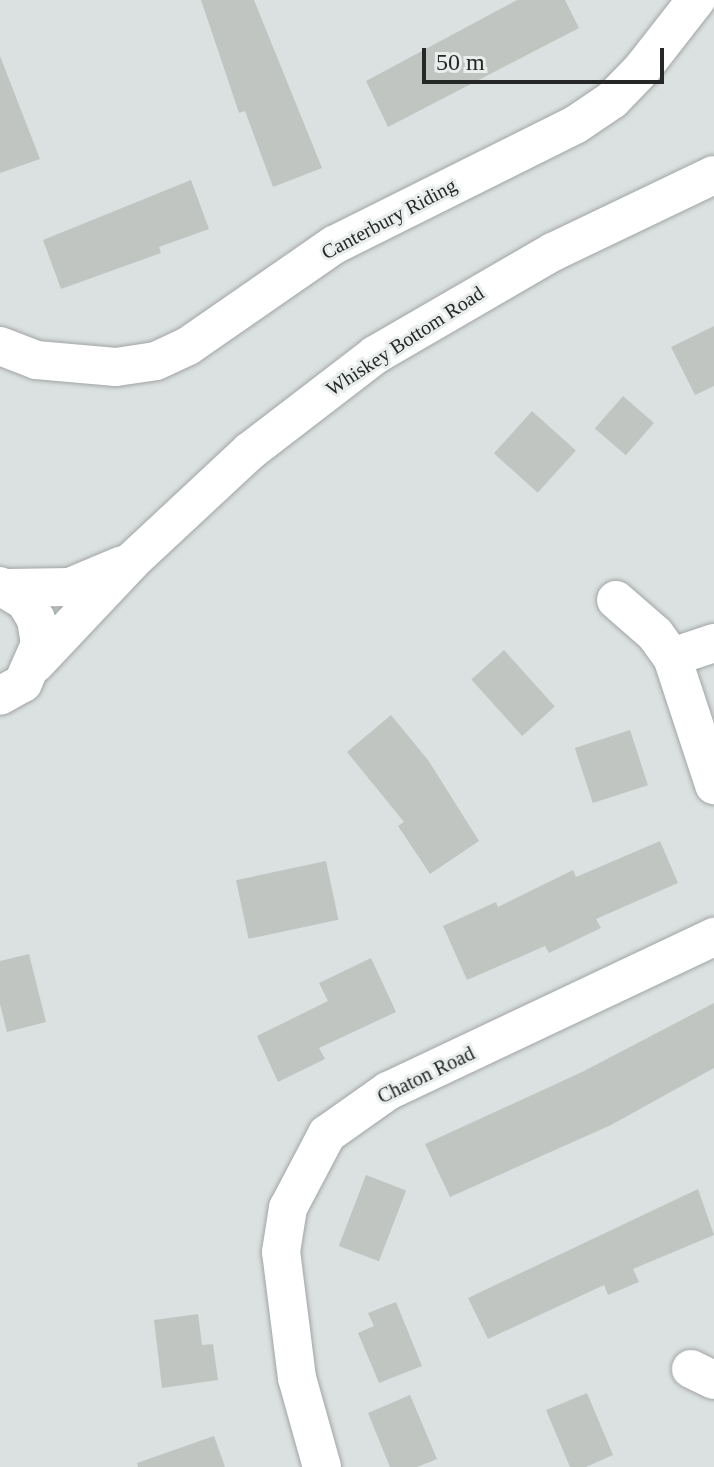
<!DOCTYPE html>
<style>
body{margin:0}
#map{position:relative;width:714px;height:1467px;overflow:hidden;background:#dbe1e0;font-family:Georgia,serif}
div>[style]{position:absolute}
.building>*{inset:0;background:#c1c5c2;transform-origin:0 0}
.roads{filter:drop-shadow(0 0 2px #a0a5a4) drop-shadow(0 0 2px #a0a5a4)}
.minor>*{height:38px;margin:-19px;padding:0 19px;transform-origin:19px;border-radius:19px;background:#fff}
span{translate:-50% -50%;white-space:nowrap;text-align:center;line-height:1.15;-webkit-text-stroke:6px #e9eeed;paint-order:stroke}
.street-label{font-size:20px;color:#262828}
.scale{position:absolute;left:422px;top:48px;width:242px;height:36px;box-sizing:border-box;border:4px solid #262828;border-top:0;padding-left:10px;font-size:24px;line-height:28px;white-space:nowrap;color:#262828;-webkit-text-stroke:6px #e9eeed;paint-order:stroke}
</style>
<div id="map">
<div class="building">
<div style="clip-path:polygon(201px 0,254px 0,322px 168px,273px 187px,245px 111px,239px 113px)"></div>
<div style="clip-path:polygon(517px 0,565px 0,579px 28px,388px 127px,366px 81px)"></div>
<div style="clip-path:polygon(0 56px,40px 159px,0 173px)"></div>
<div style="clip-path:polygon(191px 180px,209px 229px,159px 247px,161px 253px,61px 289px,43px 240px)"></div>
<div style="clip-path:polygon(714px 326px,714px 386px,695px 395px,671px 347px)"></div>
<div style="left:623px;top:396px;width:41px;height:43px;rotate:41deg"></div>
<div style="left:532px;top:411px;width:59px;height:57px;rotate:42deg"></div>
<div style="left:504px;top:650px;width:76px;height:44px;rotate:48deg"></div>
<div style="clip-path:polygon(391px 715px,428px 760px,479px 841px,430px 874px,398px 826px,404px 822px,347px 752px)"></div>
<div style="left:630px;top:730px;width:58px;height:58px;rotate:72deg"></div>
<div style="clip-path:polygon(660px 841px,678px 883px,596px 919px,601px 928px,549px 953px,545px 946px,467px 980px,443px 926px,496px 902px,498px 907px,573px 870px,576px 877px)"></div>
<div style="left:326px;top:861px;width:60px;height:92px;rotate:78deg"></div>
<div style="clip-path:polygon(29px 954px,46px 1022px,7px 1032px,0 1004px,0 961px)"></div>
<div style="clip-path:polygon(371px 958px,396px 1012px,319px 1048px,325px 1059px,278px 1082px,257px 1036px,328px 1001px,319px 983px)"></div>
<div style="clip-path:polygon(714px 1003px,714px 1068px,611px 1125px,450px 1197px,425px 1144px,584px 1071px)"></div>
<div style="left:366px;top:1175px;width:43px;height:76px;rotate:21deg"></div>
<div style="clip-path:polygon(698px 1189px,714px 1235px,633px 1269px,639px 1282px,608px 1295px,604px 1285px,488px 1339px,468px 1298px)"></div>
<div style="clip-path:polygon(396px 1302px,422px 1366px,379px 1383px,358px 1333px,374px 1326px,368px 1313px)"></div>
<div style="clip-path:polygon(198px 1314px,202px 1345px,213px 1344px,218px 1380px,162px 1388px,154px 1320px)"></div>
<div style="clip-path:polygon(587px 1393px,613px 1455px,586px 1467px,570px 1467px,546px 1410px)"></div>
<div style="clip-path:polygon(410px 1395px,437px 1459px,417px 1467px,390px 1467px,368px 1413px)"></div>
<div style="clip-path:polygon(214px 1436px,225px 1467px,138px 1467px,137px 1463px)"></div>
</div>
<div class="roads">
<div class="minor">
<div style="left:0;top:346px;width:39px;rotate:21deg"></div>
<div style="left:36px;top:360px;width:80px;rotate:5deg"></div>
<div style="left:116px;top:367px;width:40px;rotate:-8.5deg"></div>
<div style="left:156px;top:361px;width:35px;rotate:-25deg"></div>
<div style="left:188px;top:346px;width:178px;rotate:-34.7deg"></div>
<div style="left:334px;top:245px;width:269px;rotate:-26.5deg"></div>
<div style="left:575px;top:125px;width:45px;rotate:-34deg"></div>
<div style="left:612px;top:100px;width:43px;rotate:-45.9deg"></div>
<div style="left:642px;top:69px;width:88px;rotate:-52deg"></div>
<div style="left:0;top:586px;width:29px;rotate:31deg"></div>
<div style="left:25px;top:601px;width:21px;rotate:59deg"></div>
<div style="left:36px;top:619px;width:25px;rotate:81deg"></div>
<div style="left:40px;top:644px;width:43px;rotate:113.6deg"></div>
<div style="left:23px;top:683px;width:26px;rotate:151deg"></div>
<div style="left:7px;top:588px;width:63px;rotate:-0.9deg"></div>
<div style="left:70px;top:587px;width:56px;rotate:-22.9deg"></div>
<div style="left:616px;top:600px;width:52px;rotate:41.1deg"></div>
<div style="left:655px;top:634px;width:29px;rotate:54deg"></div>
<div style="left:672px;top:657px;width:135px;rotate:71.8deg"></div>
<div style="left:672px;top:657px;width:44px;rotate:-18.4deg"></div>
<div style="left:35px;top:664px;width:141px;rotate:-46.7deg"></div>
<div style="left:132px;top:561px;width:161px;rotate:-43deg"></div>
<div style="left:250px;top:451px;width:158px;rotate:-37.5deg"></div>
<div style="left:375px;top:355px;width:206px;rotate:-30.1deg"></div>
<div style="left:553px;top:252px;width:178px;rotate:-25.6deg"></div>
<div style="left:691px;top:1369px;width:25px;rotate:26deg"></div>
<div style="left:322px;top:1467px;width:92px;rotate:-105.7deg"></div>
<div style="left:297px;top:1378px;width:127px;rotate:-97.2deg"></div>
<div style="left:281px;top:1252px;width:45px;rotate:-81deg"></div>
<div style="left:288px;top:1208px;width:84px;rotate:-62.2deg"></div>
<div style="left:327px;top:1134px;width:75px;rotate:-35.2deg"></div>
<div style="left:388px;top:1091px;width:361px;rotate:-25.3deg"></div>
</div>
</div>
<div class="street-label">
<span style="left:389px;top:219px;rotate:-28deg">Canterbury Riding</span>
<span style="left:405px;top:341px;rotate:-33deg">Whiskey Bottom Road</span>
<span style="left:426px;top:1075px;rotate:-26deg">Chaton Road</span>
</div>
<div class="scale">50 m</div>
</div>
